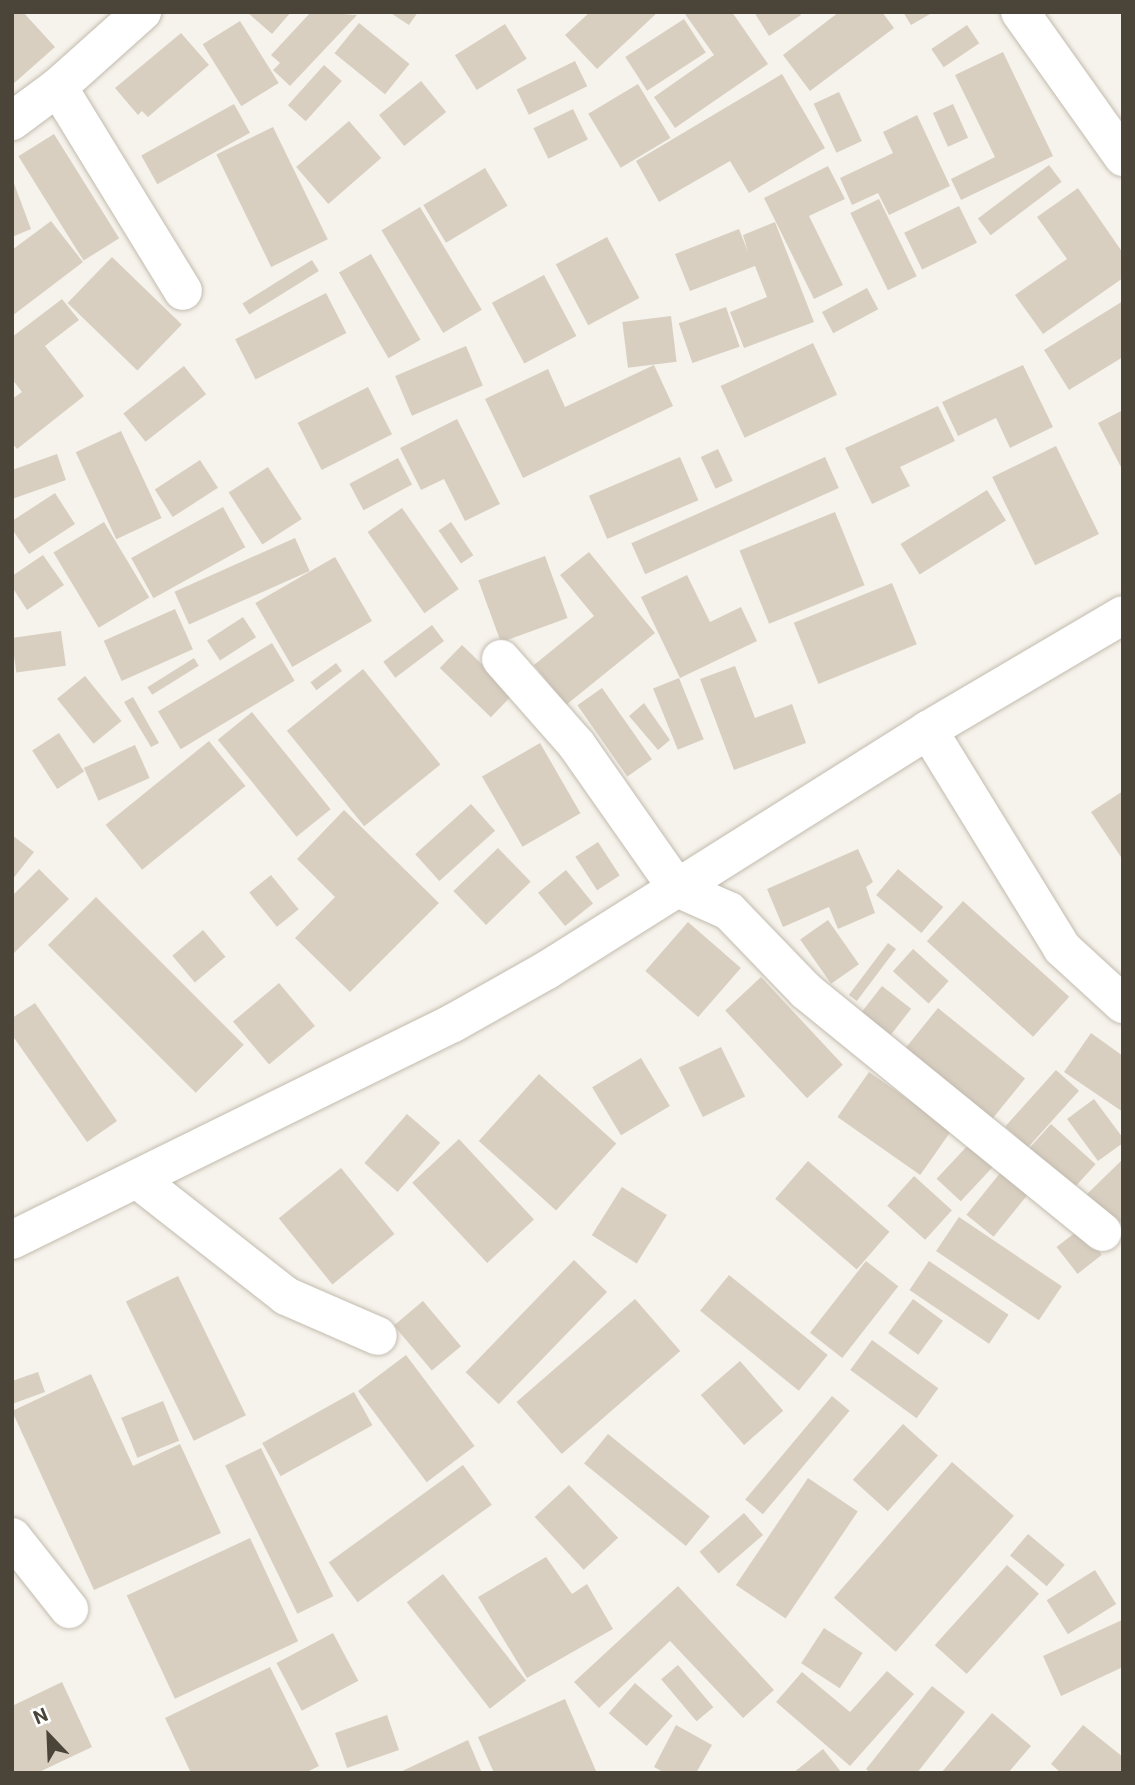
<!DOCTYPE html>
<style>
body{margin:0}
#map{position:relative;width:1135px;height:1785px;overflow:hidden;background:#f6f3ec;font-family:Roboto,sans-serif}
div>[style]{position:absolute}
.building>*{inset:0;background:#d8cfc1;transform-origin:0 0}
.roads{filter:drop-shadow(0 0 2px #c2bbae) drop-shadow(0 0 2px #c2bbae)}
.minor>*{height:38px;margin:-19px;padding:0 19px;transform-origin:19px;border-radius:19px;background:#fff}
span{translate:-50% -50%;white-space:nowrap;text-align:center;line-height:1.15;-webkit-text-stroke:5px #fff;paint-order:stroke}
.frame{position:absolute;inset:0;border:14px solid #4b4439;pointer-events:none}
.north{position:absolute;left:14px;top:1701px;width:70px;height:70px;-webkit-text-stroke:5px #fff;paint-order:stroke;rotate:337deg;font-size:19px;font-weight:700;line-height:28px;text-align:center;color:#4b4439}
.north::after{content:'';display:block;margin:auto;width:24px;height:32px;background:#4b4439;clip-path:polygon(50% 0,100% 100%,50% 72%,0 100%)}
</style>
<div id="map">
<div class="building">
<div style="clip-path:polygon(12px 12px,23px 12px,55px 47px,12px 85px)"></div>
<div style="clip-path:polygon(247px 12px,291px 12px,272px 34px)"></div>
<div style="clip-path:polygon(311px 12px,357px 15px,290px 86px,273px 70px,280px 63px,271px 55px)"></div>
<div style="clip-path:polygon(389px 12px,418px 12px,409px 25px)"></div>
<div style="clip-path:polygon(590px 12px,658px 12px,597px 69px,565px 35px)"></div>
<div style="clip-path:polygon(732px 12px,768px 64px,675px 128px,654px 97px,714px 55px,685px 14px)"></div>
<div style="clip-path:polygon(754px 12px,799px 12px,801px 15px,769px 36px)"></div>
<div style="clip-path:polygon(839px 12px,882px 12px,894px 28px,810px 91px,783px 55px)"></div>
<div style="clip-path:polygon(903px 12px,929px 12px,930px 14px,911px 25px)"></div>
<div style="left:684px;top:19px;width:40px;height:70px;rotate:57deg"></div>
<div style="left:240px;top:21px;width:73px;height:44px;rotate:58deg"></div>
<div style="left:359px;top:23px;width:65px;height:39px;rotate:39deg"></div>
<div style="left:505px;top:24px;width:41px;height:59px;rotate:58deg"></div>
<div style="left:967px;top:25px;width:22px;height:43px;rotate:56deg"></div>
<div style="clip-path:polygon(181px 33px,209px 65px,148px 117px,142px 111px,138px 115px,115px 88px)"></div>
<div style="clip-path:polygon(1003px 52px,1053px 156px,961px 200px,951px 179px,995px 157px,955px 75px)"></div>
<div style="left:575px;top:61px;width:28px;height:65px;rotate:64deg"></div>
<div style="left:324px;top:65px;width:24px;height:54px;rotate:42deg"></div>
<div style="clip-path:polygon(782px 74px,825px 148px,749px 193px,730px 161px,659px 202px,636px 161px)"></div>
<div style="left:421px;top:81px;width:40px;height:54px;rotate:51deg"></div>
<div style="left:638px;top:84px;width:63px;height:58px;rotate:59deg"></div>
<div style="left:839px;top:92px;width:54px;height:28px;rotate:65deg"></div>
<div style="left:234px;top:104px;width:33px;height:106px;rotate:61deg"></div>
<div style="left:953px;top:104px;width:37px;height:22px;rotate:66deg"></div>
<div style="left:573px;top:109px;width:34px;height:44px;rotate:64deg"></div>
<div style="clip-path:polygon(917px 115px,950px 186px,889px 215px,878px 193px,852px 205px,840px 178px,893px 153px,883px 132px)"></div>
<div style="left:349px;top:121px;width:49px;height:70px;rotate:49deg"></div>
<div style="left:273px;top:127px;width:125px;height:63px;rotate:64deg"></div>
<div style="left:54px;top:134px;width:123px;height:42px;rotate:58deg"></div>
<div style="left:1049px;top:165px;width:21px;height:89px;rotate:53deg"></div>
<div style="clip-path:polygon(828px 166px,845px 199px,809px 216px,843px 285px,814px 299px,764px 198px)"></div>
<div style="left:485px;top:168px;width:44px;height:72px;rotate:59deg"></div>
<div style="clip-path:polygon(12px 178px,31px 229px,12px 237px)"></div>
<div style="clip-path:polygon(1078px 188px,1123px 253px,1123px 278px,1043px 334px,1015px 295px,1067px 259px,1037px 217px)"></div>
<div style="left:879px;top:199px;width:86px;height:32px;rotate:64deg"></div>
<div style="left:959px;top:206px;width:41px;height:61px;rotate:64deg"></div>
<div style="left:420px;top:207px;width:120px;height:45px;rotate:59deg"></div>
<div style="clip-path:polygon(51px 221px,83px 262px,12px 316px,12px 250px)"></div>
<div style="clip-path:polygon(775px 222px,814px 322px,744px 348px,730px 312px,767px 297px,755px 266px,690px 291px,675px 254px,739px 229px,748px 252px,743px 235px)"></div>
<div style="left:607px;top:237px;width:69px;height:58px;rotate:62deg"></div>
<div style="left:371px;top:254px;width:99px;height:37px;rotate:60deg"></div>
<div style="left:112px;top:257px;width:97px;height:64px;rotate:44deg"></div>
<div style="left:312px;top:260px;width:13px;height:82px;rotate:58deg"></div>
<div style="left:544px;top:275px;width:69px;height:59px;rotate:62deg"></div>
<div style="left:867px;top:288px;width:24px;height:51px;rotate:62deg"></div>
<div style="left:326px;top:293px;width:45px;height:102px;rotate:63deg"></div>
<div style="clip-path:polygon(62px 299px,79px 320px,45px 346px,84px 396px,17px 449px,12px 443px,12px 399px,22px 392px,12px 379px,12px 337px)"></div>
<div style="clip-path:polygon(1123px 301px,1123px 357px,1069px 390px,1044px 350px)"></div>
<div style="left:726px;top:307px;width:42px;height:50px;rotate:71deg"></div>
<div style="left:671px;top:316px;width:46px;height:49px;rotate:83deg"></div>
<div style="left:813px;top:343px;width:57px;height:102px;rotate:65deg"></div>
<div style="left:466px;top:346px;width:43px;height:77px;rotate:67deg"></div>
<div style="clip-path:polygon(654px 365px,673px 406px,523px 478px,485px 399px,548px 369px,565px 407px)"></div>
<div style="clip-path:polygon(1023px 365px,1053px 427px,1010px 448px,996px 418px,958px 436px,942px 402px)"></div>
<div style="left:184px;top:366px;width:36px;height:77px;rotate:52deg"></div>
<div style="left:368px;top:387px;width:53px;height:79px;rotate:63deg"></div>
<div style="clip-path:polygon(938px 406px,955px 441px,900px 467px,910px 486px,872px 504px,845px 448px)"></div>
<div style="clip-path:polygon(1123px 410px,1123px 471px,1098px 423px)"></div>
<div style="clip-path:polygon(457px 419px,500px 504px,465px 521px,444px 479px,421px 490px,400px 448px)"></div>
<div style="left:121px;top:431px;width:96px;height:50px;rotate:65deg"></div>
<div style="left:1056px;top:446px;width:98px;height:71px;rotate:64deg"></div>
<div style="left:718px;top:449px;width:35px;height:19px;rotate:65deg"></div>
<div style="clip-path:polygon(57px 454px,66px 480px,12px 499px,12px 470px)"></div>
<div style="left:680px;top:457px;width:47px;height:99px;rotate:67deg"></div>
<div style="left:825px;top:457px;width:34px;height:212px;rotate:66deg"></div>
<div style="left:398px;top:458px;width:30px;height:55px;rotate:62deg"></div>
<div style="left:200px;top:460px;width:33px;height:54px;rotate:57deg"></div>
<div style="left:268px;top:467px;width:62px;height:47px;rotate:57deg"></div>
<div style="left:987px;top:490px;width:36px;height:102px;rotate:58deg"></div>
<div style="clip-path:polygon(55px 493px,75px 524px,29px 554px,12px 529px,12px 521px)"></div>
<div style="left:223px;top:507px;width:46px;height:105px;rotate:61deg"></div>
<div style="left:402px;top:508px;width:99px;height:42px;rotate:55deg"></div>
<div style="left:835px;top:512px;width:79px;height:103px;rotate:68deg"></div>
<div style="left:104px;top:522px;width:88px;height:59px;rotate:59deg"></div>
<div style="left:451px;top:522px;width:40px;height:15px;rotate:56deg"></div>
<div style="left:295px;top:538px;width:36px;height:132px;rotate:66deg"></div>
<div style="clip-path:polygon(589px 552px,655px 633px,566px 705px,534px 665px,594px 616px,560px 575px)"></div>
<div style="clip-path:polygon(43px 555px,64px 585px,27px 610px,12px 587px,12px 576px)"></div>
<div style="left:545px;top:556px;width:66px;height:71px;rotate:70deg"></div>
<div style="left:335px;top:557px;width:74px;height:92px;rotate:60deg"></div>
<div style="clip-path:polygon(687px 575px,710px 622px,741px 607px,757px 641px,680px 678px,641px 597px)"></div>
<div style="left:892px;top:583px;width:66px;height:106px;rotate:68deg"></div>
<div style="left:175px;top:609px;width:44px;height:78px;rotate:66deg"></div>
<div style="left:243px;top:617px;width:24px;height:43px;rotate:57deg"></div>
<div style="left:432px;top:625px;width:20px;height:61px;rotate:53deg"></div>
<div style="left:61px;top:631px;width:35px;height:50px;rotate:82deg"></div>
<div style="left:272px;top:643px;width:44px;height:133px;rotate:59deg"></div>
<div style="left:462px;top:645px;width:71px;height:32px;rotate:44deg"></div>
<div style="left:194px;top:658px;width:9px;height:55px;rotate:58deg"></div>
<div style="left:336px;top:663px;width:10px;height:32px;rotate:53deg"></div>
<div style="clip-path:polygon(735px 666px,755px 718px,792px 704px,806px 743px,734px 770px,700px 679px)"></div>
<div style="left:363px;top:669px;width:123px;height:98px;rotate:51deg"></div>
<div style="left:85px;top:676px;width:58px;height:36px;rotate:51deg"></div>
<div style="left:679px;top:678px;width:66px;height:28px;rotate:68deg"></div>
<div style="left:602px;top:688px;width:87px;height:30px;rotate:55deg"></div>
<div style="clip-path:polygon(133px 697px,159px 743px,151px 747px,124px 702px)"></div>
<div style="clip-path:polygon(644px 703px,670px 740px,658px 750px,629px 716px)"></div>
<div style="left:252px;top:712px;width:125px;height:44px;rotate:51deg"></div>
<div style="left:59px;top:733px;width:46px;height:32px;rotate:57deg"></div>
<div style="left:209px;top:741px;width:58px;height:133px;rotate:51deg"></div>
<div style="left:540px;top:743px;width:81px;height:67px;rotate:60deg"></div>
<div style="left:135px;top:745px;width:36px;height:56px;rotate:66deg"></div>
<div style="clip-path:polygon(1123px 791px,1123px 860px,1091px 812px)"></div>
<div style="left:471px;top:804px;width:36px;height:75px;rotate:48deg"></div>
<div style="clip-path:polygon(344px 810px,439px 903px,350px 992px,295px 938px,335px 897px,297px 859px)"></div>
<div style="clip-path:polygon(12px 835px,34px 852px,12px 880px)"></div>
<div style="left:598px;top:842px;width:40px;height:27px;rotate:57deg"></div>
<div style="left:498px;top:848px;width:47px;height:62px;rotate:46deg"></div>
<div style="clip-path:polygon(858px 849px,873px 882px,866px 887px,875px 913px,838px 929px,829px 907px,783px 927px,767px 889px)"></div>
<div style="clip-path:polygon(39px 869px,69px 899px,12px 955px,12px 896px)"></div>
<div style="left:898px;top:869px;width:59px;height:34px;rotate:40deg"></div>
<div style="left:566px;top:870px;width:43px;height:36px;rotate:51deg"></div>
<div style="left:271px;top:875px;width:44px;height:28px;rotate:51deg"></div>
<div style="left:96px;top:897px;width:209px;height:68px;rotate:45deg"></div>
<div style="left:963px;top:901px;width:143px;height:54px;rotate:42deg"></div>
<div style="left:828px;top:920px;width:54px;height:34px;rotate:55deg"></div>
<div style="left:688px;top:922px;width:70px;height:65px;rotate:41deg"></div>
<div style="left:203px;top:930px;width:35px;height:40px;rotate:50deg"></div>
<div style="left:888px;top:943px;width:10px;height:65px;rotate:37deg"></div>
<div style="left:913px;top:949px;width:48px;height:30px;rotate:42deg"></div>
<div style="left:761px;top:977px;width:120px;height:49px;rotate:47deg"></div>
<div style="left:279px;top:983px;width:56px;height:60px;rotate:50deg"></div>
<div style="left:882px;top:986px;width:37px;height:33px;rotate:38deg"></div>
<div style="clip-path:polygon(35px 1003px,117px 1121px,87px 1142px,12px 1035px,12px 1018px)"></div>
<div style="left:938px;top:1008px;width:112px;height:58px;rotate:39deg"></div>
<div style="clip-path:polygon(1091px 1033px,1123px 1056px,1123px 1112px,1064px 1072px)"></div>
<div style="left:721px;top:1047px;width:55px;height:47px;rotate:64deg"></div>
<div style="left:641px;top:1058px;width:56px;height:57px;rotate:59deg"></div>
<div style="left:1056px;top:1070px;width:31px;height:76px;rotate:42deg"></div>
<div style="left:869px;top:1072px;width:101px;height:55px;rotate:35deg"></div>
<div style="left:539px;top:1074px;width:104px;height:90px;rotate:42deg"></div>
<div style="clip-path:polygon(1094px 1099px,1123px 1138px,1123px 1143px,1098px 1161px,1067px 1119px)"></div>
<div style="left:407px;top:1114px;width:44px;height:65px;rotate:41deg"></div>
<div style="left:1051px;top:1124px;width:60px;height:40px;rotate:42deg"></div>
<div style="left:459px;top:1139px;width:110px;height:64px;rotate:47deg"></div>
<div style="left:970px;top:1143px;width:33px;height:49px;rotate:43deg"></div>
<div style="clip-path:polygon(1123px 1159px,1123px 1220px,1116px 1227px,1085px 1196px)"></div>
<div style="left:808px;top:1161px;width:108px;height:50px;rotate:41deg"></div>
<div style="left:341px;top:1168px;width:85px;height:80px;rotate:51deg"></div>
<div style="left:1001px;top:1172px;width:35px;height:55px;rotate:39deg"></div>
<div style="left:914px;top:1176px;width:51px;height:40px;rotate:42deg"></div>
<div style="left:622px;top:1187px;width:53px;height:57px;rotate:32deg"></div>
<div style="left:959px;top:1217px;width:124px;height:41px;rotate:34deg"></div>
<div style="left:1081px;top:1228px;width:34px;height:31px;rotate:52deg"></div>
<div style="left:574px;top:1260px;width:46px;height:156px;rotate:44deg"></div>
<div style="left:866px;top:1261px;width:41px;height:91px;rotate:38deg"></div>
<div style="left:929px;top:1261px;width:96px;height:35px;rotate:34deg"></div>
<div style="left:729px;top:1275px;width:127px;height:46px;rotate:39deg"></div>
<div style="left:178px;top:1276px;width:155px;height:58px;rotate:64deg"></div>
<div style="left:635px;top:1299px;width:69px;height:157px;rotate:49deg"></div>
<div style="left:913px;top:1299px;width:37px;height:42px;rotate:36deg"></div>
<div style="left:423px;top:1301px;width:59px;height:38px;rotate:50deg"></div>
<div style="left:872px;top:1340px;width:82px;height:37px;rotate:36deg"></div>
<div style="left:406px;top:1355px;width:114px;height:60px;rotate:53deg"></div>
<div style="left:740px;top:1361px;width:66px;height:52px;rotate:49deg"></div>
<div style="clip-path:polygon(38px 1372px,45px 1392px,12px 1404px,12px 1381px)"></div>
<div style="clip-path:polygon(91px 1374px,133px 1466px,180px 1444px,221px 1533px,94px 1590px,12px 1411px)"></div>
<div style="left:354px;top:1392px;width:38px;height:105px;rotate:61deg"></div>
<div style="left:832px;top:1396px;width:23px;height:135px;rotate:40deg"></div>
<div style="left:163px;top:1401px;width:43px;height:45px;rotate:68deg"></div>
<div style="left:903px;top:1424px;width:47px;height:75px;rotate:42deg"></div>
<div style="left:608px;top:1434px;width:131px;height:38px;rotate:39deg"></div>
<div style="left:261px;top:1448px;width:165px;height:40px;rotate:64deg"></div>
<div style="left:952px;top:1462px;width:82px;height:180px;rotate:41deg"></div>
<div style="left:463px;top:1465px;width:49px;height:166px;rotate:54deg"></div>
<div style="left:808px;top:1478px;width:60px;height:129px;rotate:34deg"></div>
<div style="left:569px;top:1485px;width:72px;height:47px;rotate:47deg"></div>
<div style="left:744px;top:1513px;width:29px;height:59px;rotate:49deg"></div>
<div style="left:1028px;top:1534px;width:48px;height:28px;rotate:40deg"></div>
<div style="left:250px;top:1538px;width:114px;height:136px;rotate:65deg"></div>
<div style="clip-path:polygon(546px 1557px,572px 1594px,587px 1584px,613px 1629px,527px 1678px,478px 1597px)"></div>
<div style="left:1007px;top:1565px;width:43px;height:108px;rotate:42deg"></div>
<div style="left:1095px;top:1570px;width:40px;height:57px;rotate:58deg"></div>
<div style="left:443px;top:1574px;width:135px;height:46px;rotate:52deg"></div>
<div style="clip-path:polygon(678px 1586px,774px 1690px,743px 1718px,670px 1641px,599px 1708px,574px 1682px)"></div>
<div style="clip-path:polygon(1122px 1620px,1123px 1667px,1061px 1696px,1043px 1656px)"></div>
<div style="left:824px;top:1628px;width:46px;height:42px;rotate:33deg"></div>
<div style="left:333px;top:1633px;width:54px;height:64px;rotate:62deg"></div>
<div style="left:678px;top:1665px;width:55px;height:22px;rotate:50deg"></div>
<div style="clip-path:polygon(270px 1667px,319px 1766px,305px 1773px,191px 1773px,165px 1718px)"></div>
<div style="clip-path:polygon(887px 1671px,914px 1694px,850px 1766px,776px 1702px,802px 1672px,850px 1712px)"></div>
<div style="clip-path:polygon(62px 1682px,92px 1747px,37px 1773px,12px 1773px,12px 1706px)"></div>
<div style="left:635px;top:1683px;width:50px;height:40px;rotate:41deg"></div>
<div style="clip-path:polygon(932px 1686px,965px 1712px,917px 1773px,871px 1773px,866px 1769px)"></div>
<div style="clip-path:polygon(565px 1699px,596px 1771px,494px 1773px,478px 1737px)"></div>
<div style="clip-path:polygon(992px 1713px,1031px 1746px,1008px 1773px,941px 1773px)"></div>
<div style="left:387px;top:1715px;width:37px;height:55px;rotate:71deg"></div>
<div style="clip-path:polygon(676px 1725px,712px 1745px,696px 1773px,665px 1773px,654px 1767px)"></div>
<div style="clip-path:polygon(1083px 1725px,1123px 1757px,1123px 1773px,1061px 1773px,1051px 1764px)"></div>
<div style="clip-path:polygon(468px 1740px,482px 1773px,398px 1773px)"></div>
<div style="clip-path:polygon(823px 1749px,842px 1773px,793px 1773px)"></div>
</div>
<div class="roads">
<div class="minor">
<div style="left:1020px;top:12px;width:178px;rotate:54.6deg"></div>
<div style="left:58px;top:87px;width:239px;rotate:58.5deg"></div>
<div style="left:12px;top:121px;width:57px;rotate:-36.5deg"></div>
<div style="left:58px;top:87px;width:113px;rotate:-41.8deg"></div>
<div style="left:501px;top:659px;width:113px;rotate:48.6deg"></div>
<div style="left:576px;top:744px;width:176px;rotate:55deg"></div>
<div style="left:677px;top:888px;width:57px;rotate:23.9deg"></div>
<div style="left:729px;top:911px;width:111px;rotate:46.1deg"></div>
<div style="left:806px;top:991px;width:382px;rotate:39.1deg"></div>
<div style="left:928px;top:730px;width:256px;rotate:58.4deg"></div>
<div style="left:1062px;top:948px;width:83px;rotate:42.6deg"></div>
<div style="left:137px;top:1179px;width:189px;rotate:38.1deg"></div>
<div style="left:286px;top:1296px;width:100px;rotate:23.5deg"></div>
<div style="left:12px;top:1240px;width:491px;rotate:-26.2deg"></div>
<div style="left:453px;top:1023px;width:108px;rotate:-29.4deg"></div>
<div style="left:547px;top:970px;width:450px;rotate:-32.2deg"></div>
<div style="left:928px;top:730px;width:226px;rotate:-30.5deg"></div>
<div style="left:12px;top:1537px;width:92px;rotate:51.6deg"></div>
</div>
</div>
<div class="frame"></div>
<div class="north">N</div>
</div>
